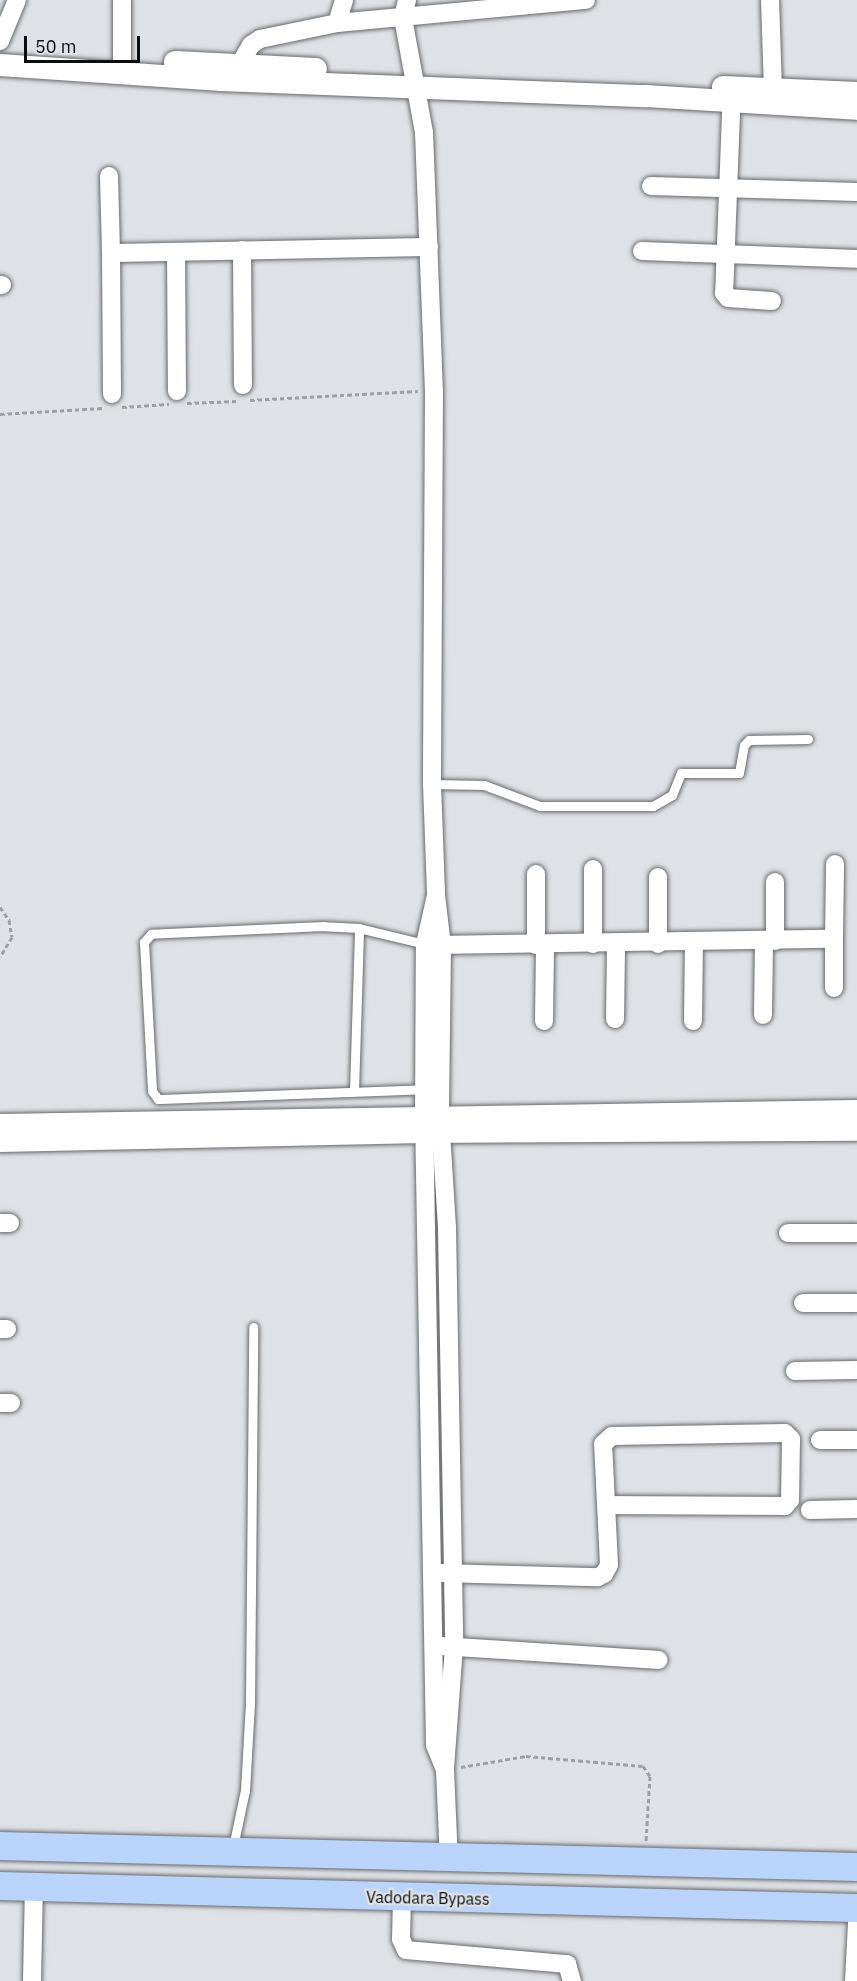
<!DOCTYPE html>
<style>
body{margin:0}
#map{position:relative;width:857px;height:1981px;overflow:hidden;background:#dee1e5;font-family:"IBM Plex Sans",sans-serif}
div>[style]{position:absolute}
.path>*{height:3px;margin-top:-1.5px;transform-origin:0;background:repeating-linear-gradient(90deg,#9d9fa2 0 4.5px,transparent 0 7.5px)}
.roads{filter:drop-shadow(0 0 2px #686a6d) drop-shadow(0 0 2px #686a6d)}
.service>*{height:9px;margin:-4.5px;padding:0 4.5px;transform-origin:4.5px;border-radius:4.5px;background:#fff}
.minor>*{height:18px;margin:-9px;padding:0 9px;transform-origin:9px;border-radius:9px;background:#fff}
.tertiary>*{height:22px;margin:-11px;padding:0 11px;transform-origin:11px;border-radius:11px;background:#fff}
.trunk>*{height:28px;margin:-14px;padding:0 14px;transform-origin:14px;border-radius:14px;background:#bad3fa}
span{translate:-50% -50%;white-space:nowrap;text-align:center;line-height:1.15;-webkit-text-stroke:4.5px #dee1e5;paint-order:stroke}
.street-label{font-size:16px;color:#0c0d0e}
.scale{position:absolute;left:24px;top:36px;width:116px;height:27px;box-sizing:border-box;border:3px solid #0c0d0e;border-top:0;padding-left:8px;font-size:18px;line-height:21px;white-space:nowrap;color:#0c0d0e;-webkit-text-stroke:4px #dee1e5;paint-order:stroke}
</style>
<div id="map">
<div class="path">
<div style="left:250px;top:400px;width:168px;rotate:-3.1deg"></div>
<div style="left:187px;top:403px;width:51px;rotate:-2.2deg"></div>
<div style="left:122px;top:407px;width:47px;rotate:-3.7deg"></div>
<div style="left:0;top:414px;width:103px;rotate:-3.3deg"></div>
<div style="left:0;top:907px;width:16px;rotate:55deg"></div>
<div style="left:9px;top:920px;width:17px;rotate:80deg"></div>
<div style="left:12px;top:937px;width:23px;rotate:121deg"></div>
<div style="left:461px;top:1767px;width:66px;rotate:-9.6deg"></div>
<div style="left:526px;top:1756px;width:117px;rotate:4.9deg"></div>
<div style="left:643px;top:1766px;width:12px;rotate:55deg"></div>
<div style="left:650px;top:1776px;width:65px;rotate:93.5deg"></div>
</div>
<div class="roads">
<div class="service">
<div style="left:432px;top:784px;width:52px;rotate:1.1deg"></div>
<div style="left:484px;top:785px;width:60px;rotate:20.6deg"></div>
<div style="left:540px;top:806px;width:113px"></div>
<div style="left:653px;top:806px;width:22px;rotate:-30deg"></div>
<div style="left:672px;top:795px;width:24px;rotate:-68deg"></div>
<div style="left:681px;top:773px;width:58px"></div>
<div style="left:739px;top:773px;width:28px;rotate:-80deg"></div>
<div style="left:744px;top:745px;width:7px;rotate:-45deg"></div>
<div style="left:749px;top:740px;width:59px;rotate:-1deg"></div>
<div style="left:425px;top:944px;width:68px;rotate:-166.4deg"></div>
<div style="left:359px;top:928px;width:35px;rotate:-177deg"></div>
<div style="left:324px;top:926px;width:173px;rotate:177.4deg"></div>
<div style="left:151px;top:934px;width:11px;rotate:131deg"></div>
<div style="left:144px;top:942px;width:149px;rotate:86.9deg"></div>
<div style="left:152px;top:1091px;width:10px;rotate:53deg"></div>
<div style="left:158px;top:1099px;width:268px;rotate:-2.1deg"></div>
<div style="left:354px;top:1091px;width:163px;rotate:-88.2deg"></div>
<div style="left:233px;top:1847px;width:58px;rotate:-78.1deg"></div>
<div style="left:245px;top:1790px;width:87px;rotate:-86.7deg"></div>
<div style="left:250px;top:1703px;width:376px;rotate:-89.5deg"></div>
</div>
<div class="minor">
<div style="left:122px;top:0;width:60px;rotate:90deg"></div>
<div style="left:407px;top:0;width:18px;rotate:103deg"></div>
<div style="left:403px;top:18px;width:116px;rotate:79.6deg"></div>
<div style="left:424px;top:132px;width:258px;rotate:87.8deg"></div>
<div style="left:434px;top:390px;width:394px;rotate:90.3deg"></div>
<div style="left:432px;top:784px;width:111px;rotate:87.9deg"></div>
<div style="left:770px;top:0;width:89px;rotate:88.1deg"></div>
<div style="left:337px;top:23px;width:24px;rotate:-73deg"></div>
<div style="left:0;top:41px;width:44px;rotate:-67.5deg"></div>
<div style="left:240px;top:64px;width:22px;rotate:-60deg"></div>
<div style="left:251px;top:45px;width:11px;rotate:-34deg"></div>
<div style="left:260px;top:39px;width:79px;rotate:-11.7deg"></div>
<div style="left:337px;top:23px;width:250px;rotate:-5.3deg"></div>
<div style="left:732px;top:88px;width:205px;rotate:92.2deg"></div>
<div style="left:724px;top:293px;width:6px;rotate:51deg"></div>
<div style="left:728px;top:298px;width:44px;rotate:3.9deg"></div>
<div style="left:109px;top:176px;width:77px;rotate:88.5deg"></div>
<div style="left:651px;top:186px;width:206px;rotate:1.7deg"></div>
<div style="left:242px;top:250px;width:135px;rotate:89.6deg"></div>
<div style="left:642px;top:251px;width:215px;rotate:2.1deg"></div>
<div style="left:176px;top:252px;width:139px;rotate:89.6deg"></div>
<div style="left:0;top:285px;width:2px"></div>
<div style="left:112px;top:394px;width:141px;rotate:-90.4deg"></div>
<div style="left:111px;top:253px;width:318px;rotate:-1.1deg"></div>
<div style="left:536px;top:874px;width:71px;rotate:90deg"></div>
<div style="left:658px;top:877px;width:67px;rotate:90deg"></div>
<div style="left:834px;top:939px;width:49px;rotate:90deg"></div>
<div style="left:775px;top:941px;width:59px;rotate:-90deg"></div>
<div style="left:593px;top:944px;width:75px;rotate:-90deg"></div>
<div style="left:430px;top:945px;width:404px;rotate:-0.9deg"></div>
<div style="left:834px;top:939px;width:75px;rotate:-89.2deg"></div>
<div style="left:763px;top:1015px;width:74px;rotate:-89.2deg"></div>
<div style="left:615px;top:1019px;width:75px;rotate:-89.2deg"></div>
<div style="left:544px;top:1021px;width:76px;rotate:-89.2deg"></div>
<div style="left:693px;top:1021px;width:78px;rotate:-89.3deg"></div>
<div style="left:0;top:1223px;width:10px"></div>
<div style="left:788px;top:1233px;width:69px"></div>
<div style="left:803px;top:1303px;width:54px"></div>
<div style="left:0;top:1329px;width:7px"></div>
<div style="left:795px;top:1371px;width:62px;rotate:-0.9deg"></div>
<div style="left:0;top:1403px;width:11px"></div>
<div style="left:820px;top:1440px;width:37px"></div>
<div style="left:810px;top:1510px;width:47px;rotate:-1.2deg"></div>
<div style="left:440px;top:1573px;width:158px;rotate:1.5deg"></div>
<div style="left:598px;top:1577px;width:7px;rotate:-27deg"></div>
<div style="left:604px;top:1574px;width:10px;rotate:-61deg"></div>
<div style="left:609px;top:1565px;width:121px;rotate:-92.8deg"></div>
<div style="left:603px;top:1444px;width:12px;rotate:-42deg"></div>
<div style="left:612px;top:1436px;width:173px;rotate:-1deg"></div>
<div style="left:785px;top:1433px;width:8px;rotate:45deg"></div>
<div style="left:791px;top:1439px;width:61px;rotate:90.9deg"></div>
<div style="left:790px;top:1500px;width:8px;rotate:130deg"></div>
<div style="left:785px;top:1506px;width:179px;rotate:-179.7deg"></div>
<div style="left:442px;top:1646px;width:217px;rotate:3.7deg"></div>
<div style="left:445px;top:1770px;width:27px;rotate:-112deg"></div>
<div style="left:435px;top:1745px;width:629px;rotate:-91deg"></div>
<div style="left:424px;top:1116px;width:172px;rotate:-89.7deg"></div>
<div style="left:425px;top:944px;width:50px;rotate:-77.3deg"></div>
<div style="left:436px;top:895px;width:51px;rotate:83.3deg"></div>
<div style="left:442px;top:946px;width:170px;rotate:90.7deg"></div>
<div style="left:440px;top:1116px;width:112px;rotate:86.4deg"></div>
<div style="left:447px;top:1228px;width:418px;rotate:89deg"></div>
<div style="left:454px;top:1646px;width:124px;rotate:94.2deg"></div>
<div style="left:445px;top:1770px;width:90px;rotate:87.5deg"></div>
<div style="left:402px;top:1898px;width:41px;rotate:91.4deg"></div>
<div style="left:401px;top:1939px;width:12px;rotate:66deg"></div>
<div style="left:406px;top:1950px;width:162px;rotate:5deg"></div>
<div style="left:567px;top:1964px;width:18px;rotate:74deg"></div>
<div style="left:32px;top:1981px;width:96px;rotate:-88.8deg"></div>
<div style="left:854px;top:1981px;width:58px;rotate:-87deg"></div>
</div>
<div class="tertiary">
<div style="left:175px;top:62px;width:141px;rotate:2.8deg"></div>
<div style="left:0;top:65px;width:222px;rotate:3.9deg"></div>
<div style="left:221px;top:80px;width:425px;rotate:2.2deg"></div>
<div style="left:646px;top:96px;width:211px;rotate:3.5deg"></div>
<div style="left:723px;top:87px;width:134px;rotate:2.6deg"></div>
<div style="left:0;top:1125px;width:857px;rotate:-0.94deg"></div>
<div style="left:0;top:1141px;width:424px;rotate:-1.2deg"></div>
<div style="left:424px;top:1132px;width:433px;rotate:-0.3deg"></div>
</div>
<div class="trunk">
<div style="left:0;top:1846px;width:857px;rotate:1.4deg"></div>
<div style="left:0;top:1886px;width:857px;rotate:1.47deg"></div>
</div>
</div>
<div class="street-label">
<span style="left:428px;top:1898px;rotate:1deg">Vadodara Bypass</span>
</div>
<div class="scale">50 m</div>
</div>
